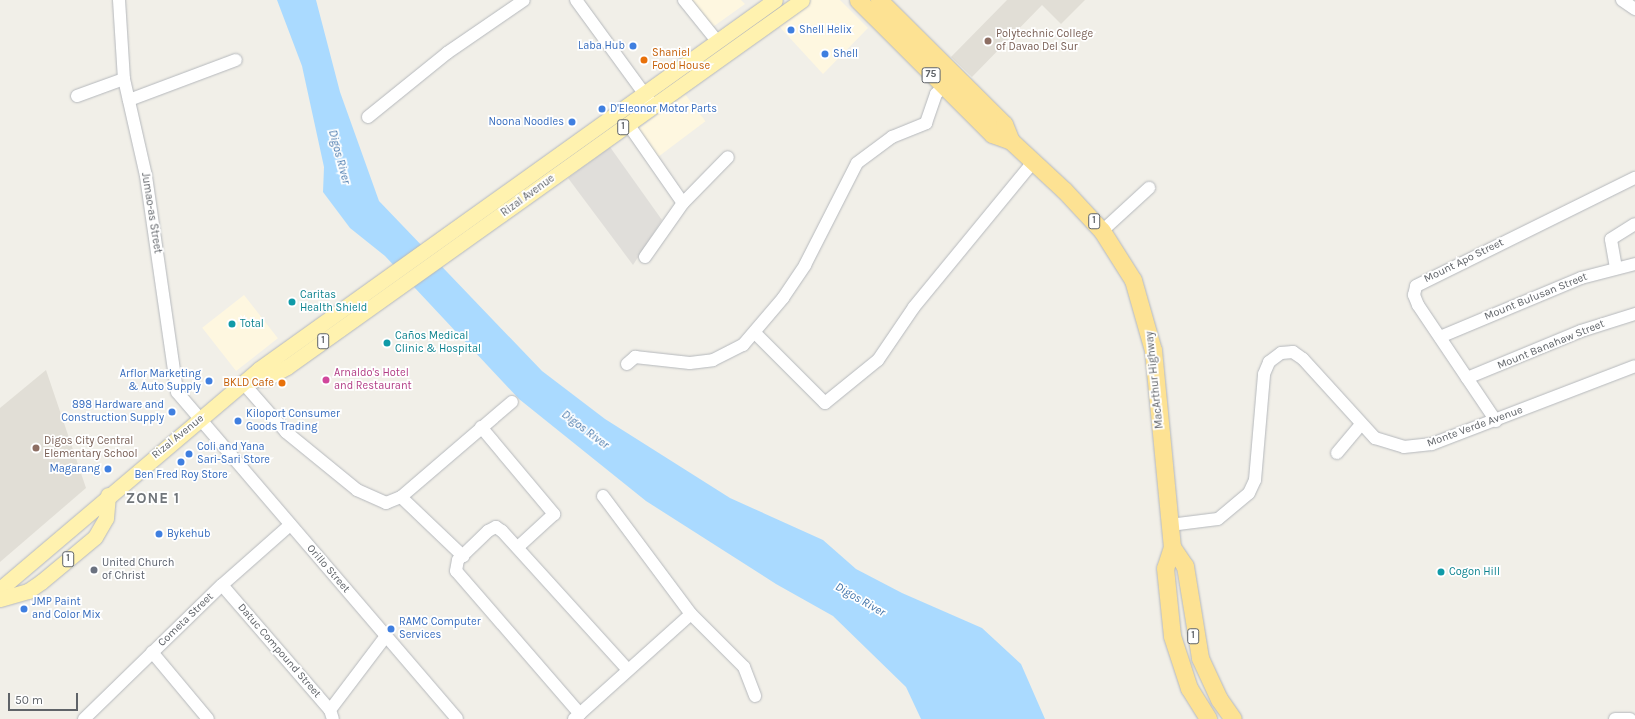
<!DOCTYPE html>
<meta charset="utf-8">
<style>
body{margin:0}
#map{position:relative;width:1635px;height:719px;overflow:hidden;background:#f1efe8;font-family:Karla,sans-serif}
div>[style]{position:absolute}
.commercial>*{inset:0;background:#fef7e0;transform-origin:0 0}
.industrial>*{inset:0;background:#e0deda}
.education>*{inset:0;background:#e1ded6}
.water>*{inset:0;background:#aadaff}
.roads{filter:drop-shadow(0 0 1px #b5b8bc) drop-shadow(0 0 1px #b5b8bc)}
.minor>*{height:12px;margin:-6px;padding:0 6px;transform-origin:6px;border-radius:6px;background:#fff}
.major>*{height:15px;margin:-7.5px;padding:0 7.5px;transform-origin:7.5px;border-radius:7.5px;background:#fff2af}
.highway>*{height:17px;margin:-8.5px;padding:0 8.5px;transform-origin:8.5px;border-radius:8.5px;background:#fde293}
.dots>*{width:11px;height:11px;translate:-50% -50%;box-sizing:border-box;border:2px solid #fff;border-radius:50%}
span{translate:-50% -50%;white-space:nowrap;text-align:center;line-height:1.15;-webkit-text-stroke:3.5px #fff;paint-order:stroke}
.shield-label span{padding:1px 3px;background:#fff;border:1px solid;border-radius:3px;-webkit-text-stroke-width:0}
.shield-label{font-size:10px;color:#5f6368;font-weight:700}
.shop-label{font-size:11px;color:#366cbe}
.left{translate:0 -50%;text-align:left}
.right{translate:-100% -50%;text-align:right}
.education-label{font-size:11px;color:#785e54}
.food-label{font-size:11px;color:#c56008}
.street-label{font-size:11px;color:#5f6368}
.culture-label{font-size:11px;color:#0d838f}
.hotel-label{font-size:11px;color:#b23c85}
.worship-label{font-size:11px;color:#5b616d}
.water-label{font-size:12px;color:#4174aa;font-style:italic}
.district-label{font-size:15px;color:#70757a;font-weight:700;letter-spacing:1px}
.scale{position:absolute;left:8px;top:693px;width:70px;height:18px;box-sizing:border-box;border:2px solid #5f6368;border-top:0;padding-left:5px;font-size:12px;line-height:14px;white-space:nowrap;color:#5f6368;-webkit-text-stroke:3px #fff;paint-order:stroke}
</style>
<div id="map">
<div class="commercial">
<div style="clip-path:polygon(687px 0,741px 0,745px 4px,710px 29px)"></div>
<div style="clip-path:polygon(810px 0,840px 0,868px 28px,823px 74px,777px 24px)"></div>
<div style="left:685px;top:94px;width:34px;height:59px;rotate:53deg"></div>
<div style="left:244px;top:295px;width:55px;height:53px;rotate:52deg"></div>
</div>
<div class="industrial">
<div style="clip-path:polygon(610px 147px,662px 220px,633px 265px,568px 178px)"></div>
</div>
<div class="education">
<div style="clip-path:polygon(1007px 0,1085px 0,1061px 24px,1042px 5px,972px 77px,951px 57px)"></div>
<div style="clip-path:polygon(46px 370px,86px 488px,0 562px,0 408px)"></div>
</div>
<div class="water">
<div style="clip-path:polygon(277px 0,316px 0,340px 92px,379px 201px,542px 371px,605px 419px,730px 498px,823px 540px,856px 569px,902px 593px,982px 628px,1021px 664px,1045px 719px,921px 719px,906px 687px,833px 616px,776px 584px,646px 501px,519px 399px,385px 256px,350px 228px,323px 192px,324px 167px,302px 66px)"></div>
</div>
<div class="roads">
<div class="minor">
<div style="left:119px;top:0;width:79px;rotate:86.4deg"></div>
<div style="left:124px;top:79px;width:99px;rotate:77.2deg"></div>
<div style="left:146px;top:176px;width:218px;rotate:81.8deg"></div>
<div style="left:177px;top:392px;width:430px;rotate:49.4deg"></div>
<div style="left:576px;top:0;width:124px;rotate:53.9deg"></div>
<div style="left:684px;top:0;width:53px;rotate:51.2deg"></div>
<div style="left:1622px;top:0;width:16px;rotate:35deg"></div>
<div style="left:77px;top:96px;width:50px;rotate:-19.9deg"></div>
<div style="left:129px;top:100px;width:114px;rotate:-20.5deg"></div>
<div style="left:368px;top:117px;width:102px;rotate:-39deg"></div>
<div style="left:447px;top:53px;width:93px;rotate:-34.5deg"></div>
<div style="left:628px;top:124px;width:96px;rotate:55.2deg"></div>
<div style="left:1102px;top:231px;width:64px;rotate:-42.5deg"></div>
<div style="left:645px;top:257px;width:66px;rotate:-54.9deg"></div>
<div style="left:683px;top:203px;width:64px;rotate:-45.6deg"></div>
<div style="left:1616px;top:268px;width:29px;rotate:-100deg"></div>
<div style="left:1611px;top:239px;width:28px;rotate:-32deg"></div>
<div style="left:755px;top:333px;width:99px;rotate:45deg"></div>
<div style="left:825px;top:403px;width:68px;rotate:-39.1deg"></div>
<div style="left:878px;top:360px;width:64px;rotate:-55.8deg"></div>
<div style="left:914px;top:307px;width:189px;rotate:-50.6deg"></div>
<div style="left:1440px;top:337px;width:153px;rotate:-22.7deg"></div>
<div style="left:1581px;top:278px;width:56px;rotate:-14.5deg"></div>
<div style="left:627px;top:364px;width:11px;rotate:-41deg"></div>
<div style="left:635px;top:357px;width:55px;rotate:6.2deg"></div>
<div style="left:690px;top:363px;width:23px;rotate:-7deg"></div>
<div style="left:713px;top:360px;width:34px;rotate:-27deg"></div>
<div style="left:743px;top:345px;width:62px;rotate:-49.6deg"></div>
<div style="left:783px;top:298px;width:40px;rotate:-56deg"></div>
<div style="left:805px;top:265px;width:114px;rotate:-63deg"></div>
<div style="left:857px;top:163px;width:44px;rotate:-36.6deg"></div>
<div style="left:892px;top:137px;width:37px;rotate:-22deg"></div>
<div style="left:926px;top:123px;width:31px;rotate:-71deg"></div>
<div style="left:936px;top:94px;width:18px;rotate:-45deg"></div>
<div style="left:1467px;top:378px;width:123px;rotate:-22.4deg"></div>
<div style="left:1581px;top:331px;width:57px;rotate:-17.5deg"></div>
<div style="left:244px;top:384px;width:64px;rotate:48.8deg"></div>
<div style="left:286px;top:432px;width:92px;rotate:39.2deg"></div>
<div style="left:357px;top:490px;width:32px;rotate:24deg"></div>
<div style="left:386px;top:503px;width:16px;rotate:-22deg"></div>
<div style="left:401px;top:497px;width:146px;rotate:-40.6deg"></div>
<div style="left:1496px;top:421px;width:140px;rotate:-123.9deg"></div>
<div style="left:1418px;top:305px;width:11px;rotate:-112deg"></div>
<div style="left:1414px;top:295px;width:9px;rotate:-77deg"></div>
<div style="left:1416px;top:286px;width:244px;rotate:-26.3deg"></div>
<div style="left:481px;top:427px;width:114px;rotate:50deg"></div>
<div style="left:554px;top:514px;width:49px;rotate:137.5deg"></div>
<div style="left:1337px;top:453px;width:35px;rotate:-50deg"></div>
<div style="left:603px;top:496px;width:147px;rotate:53.3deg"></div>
<div style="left:691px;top:614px;width:75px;rotate:45deg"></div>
<div style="left:744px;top:667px;width:31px;rotate:69deg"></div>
<div style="left:401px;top:497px;width:86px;rotate:43.6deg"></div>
<div style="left:1170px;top:525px;width:48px;rotate:-7.1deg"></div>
<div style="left:1218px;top:519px;width:40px;rotate:-40deg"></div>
<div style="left:1249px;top:493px;width:14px;rotate:-65deg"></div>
<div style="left:1255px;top:480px;width:106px;rotate:-85.1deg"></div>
<div style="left:1264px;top:374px;width:13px;rotate:-67deg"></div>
<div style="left:1269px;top:362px;width:15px;rotate:-37deg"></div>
<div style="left:1281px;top:353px;width:12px;rotate:-5deg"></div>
<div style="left:1293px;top:352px;width:12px;rotate:35deg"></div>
<div style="left:1303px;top:359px;width:107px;rotate:47.7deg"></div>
<div style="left:1375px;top:438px;width:30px;rotate:17deg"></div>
<div style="left:1404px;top:447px;width:28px;rotate:-6deg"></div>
<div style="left:1432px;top:444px;width:217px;rotate:-21deg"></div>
<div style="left:222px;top:585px;width:165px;rotate:49.2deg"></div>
<div style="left:330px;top:710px;width:9px;rotate:72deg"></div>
<div style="left:152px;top:652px;width:87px;rotate:50.1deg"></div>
<div style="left:330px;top:710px;width:93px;rotate:-52.9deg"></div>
<div style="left:580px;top:714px;width:189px;rotate:-130.9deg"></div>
<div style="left:456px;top:571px;width:11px;rotate:-80deg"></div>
<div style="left:458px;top:560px;width:42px;rotate:-44deg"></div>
<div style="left:488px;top:531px;width:9px;rotate:-27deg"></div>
<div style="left:496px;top:527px;width:7px;rotate:34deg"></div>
<div style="left:502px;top:531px;width:186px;rotate:47.8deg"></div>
<div style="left:84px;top:719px;width:192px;rotate:-44.2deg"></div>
<div style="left:222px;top:585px;width:91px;rotate:-41.4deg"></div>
<div style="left:574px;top:719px;width:157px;rotate:-41.9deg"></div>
<div style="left:1615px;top:719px;width:15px"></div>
</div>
<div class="major">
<div style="left:249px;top:380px;width:18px;rotate:-6deg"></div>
<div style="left:267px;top:378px;width:23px;rotate:-29deg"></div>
<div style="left:287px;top:367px;width:632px;rotate:-35.47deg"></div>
<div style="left:0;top:589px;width:340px;rotate:-40.3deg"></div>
<div style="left:259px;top:369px;width:634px;rotate:-35.57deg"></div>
<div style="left:0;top:599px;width:29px;rotate:-16deg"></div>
<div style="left:28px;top:591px;width:16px;rotate:-35deg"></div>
<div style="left:41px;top:582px;width:70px;rotate:-39.8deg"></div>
<div style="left:95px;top:537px;width:22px;rotate:-60deg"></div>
<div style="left:106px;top:518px;width:23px;rotate:-85deg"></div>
</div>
<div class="highway">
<div style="left:858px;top:0;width:190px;rotate:45deg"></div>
<div style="left:992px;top:134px;width:20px;rotate:20deg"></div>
<div style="left:1011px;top:141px;width:72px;rotate:42.8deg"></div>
<div style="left:1064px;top:190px;width:56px;rotate:47.2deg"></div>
<div style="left:1102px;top:231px;width:58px;rotate:57.7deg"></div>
<div style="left:1133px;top:280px;width:73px;rotate:74.1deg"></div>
<div style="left:1153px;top:350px;width:198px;rotate:84.5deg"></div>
<div style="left:1172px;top:547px;width:22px;rotate:108deg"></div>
<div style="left:1165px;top:568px;width:68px;rotate:84.1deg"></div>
<div style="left:1172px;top:636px;width:55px;rotate:71.9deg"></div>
<div style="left:1189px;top:688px;width:36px;rotate:58deg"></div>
<div style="left:879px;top:0;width:176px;rotate:44.8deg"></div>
<div style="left:1004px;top:124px;width:18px;rotate:68deg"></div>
<div style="left:1172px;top:547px;width:23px;rotate:56deg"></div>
<div style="left:1185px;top:566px;width:93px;rotate:80.7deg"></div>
<div style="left:1200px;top:658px;width:45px;rotate:65.1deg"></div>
<div style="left:1219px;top:699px;width:24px;rotate:55deg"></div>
</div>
</div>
<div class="dots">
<div style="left:791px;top:30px;background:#3f7fe0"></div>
<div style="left:988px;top:41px;background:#8d6e63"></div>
<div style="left:633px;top:46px;background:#3f7fe0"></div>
<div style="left:825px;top:54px;background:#3f7fe0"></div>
<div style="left:644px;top:60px;background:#e8710a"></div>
<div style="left:602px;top:109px;background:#3f7fe0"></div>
<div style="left:572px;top:122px;background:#3f7fe0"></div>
<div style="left:292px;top:302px;background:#0f9aa8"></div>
<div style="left:232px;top:324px;background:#0f9aa8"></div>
<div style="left:387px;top:343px;background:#0f9aa8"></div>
<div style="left:326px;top:380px;background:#d1479c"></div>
<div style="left:209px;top:381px;background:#3f7fe0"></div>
<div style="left:282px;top:383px;background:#e8710a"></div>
<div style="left:172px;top:412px;background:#3f7fe0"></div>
<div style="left:238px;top:421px;background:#3f7fe0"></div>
<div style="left:36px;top:448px;background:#8d6e63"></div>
<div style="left:189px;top:454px;background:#3f7fe0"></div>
<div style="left:181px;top:462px;background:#3f7fe0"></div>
<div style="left:108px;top:469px;background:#3f7fe0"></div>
<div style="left:159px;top:534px;background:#3f7fe0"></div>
<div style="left:94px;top:570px;background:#6b7280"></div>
<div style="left:1441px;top:572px;background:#0f9aa8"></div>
<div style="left:24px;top:609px;background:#3f7fe0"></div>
<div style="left:391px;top:629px;background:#3f7fe0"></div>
</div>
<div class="shield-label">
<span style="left:931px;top:75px">75</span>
<span style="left:623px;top:127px">1</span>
<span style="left:1094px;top:221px">1</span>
<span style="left:323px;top:341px">1</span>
<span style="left:68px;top:559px">1</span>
<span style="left:1193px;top:636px">1</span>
</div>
<div class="shop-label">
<span class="left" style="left:799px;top:30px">Shell Helix</span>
<span class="right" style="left:625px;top:46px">Laba Hub</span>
<span class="left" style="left:833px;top:54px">Shell</span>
<span class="left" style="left:610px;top:109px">D'Eleonor Motor Parts</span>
<span class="right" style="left:564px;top:122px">Noona Noodles</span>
<span class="right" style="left:201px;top:381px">Arflor Marketing<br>&amp; Auto Supply</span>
<span class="right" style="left:164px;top:412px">898 Hardware and<br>Construction Supply</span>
<span class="left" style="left:246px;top:421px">Kiloport Consumer<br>Goods Trading</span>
<span class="left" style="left:197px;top:454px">Coli and Yana<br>Sari-Sari Store</span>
<span class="right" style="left:100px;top:469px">Magarang</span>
<span style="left:181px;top:475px">Ben Fred Roy Store</span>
<span class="left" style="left:167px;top:534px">Bykehub</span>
<span class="left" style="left:32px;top:609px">JMP Paint<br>and Color Mix</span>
<span class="left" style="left:399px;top:629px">RAMC Computer<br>Services</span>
</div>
<div class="education-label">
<span class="left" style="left:996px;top:41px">Polytechnic College<br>of Davao Del Sur</span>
<span class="left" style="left:44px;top:448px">Digos City Central<br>Elementary School</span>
</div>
<div class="food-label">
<span class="left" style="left:652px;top:60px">Shaniel<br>Food House</span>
<span class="right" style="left:274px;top:383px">BKLD Cafe</span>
</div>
<div class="street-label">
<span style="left:528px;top:196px;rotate:-36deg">Rizal Avenue</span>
<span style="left:151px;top:213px;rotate:81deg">Jumao-as Street</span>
<span style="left:1464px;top:261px;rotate:-26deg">Mount Apo Street</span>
<span style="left:1536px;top:297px;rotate:-22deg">Mount Bulusan Street</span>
<span style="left:1551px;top:345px;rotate:-22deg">Mount Banahaw Street</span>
<span style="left:1155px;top:380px;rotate:-96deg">MacArthur Highway</span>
<span style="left:1475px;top:427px;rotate:-20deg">Monte Verde Avenue</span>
<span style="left:178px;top:437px;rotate:-39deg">Rizal Avenue</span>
<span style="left:328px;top:569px;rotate:49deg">Orillo Street</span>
<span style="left:186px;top:620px;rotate:-44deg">Cometa Street</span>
<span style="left:279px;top:651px;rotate:49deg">Datuc Compound Street</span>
</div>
<div class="culture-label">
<span class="left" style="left:300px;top:302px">Caritas<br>Health Shield</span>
<span class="left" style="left:240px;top:324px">Total</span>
<span class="left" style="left:395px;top:343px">Caños Medical<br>Clinic &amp; Hospital</span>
<span class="left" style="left:1449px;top:572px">Cogon Hill</span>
</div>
<div class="hotel-label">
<span class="left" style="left:334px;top:380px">Arnaldo's Hotel<br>and Restaurant</span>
</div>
<div class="worship-label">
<span class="left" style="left:102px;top:570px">United Church<br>of Christ</span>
</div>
<div class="water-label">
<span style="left:339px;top:157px;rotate:75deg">Digos River</span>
<span style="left:585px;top:430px;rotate:37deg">Digos River</span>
<span style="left:860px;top:600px;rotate:30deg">Digos River</span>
</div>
<div class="district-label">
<span style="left:153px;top:499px">ZONE 1</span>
</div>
<div class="scale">50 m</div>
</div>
